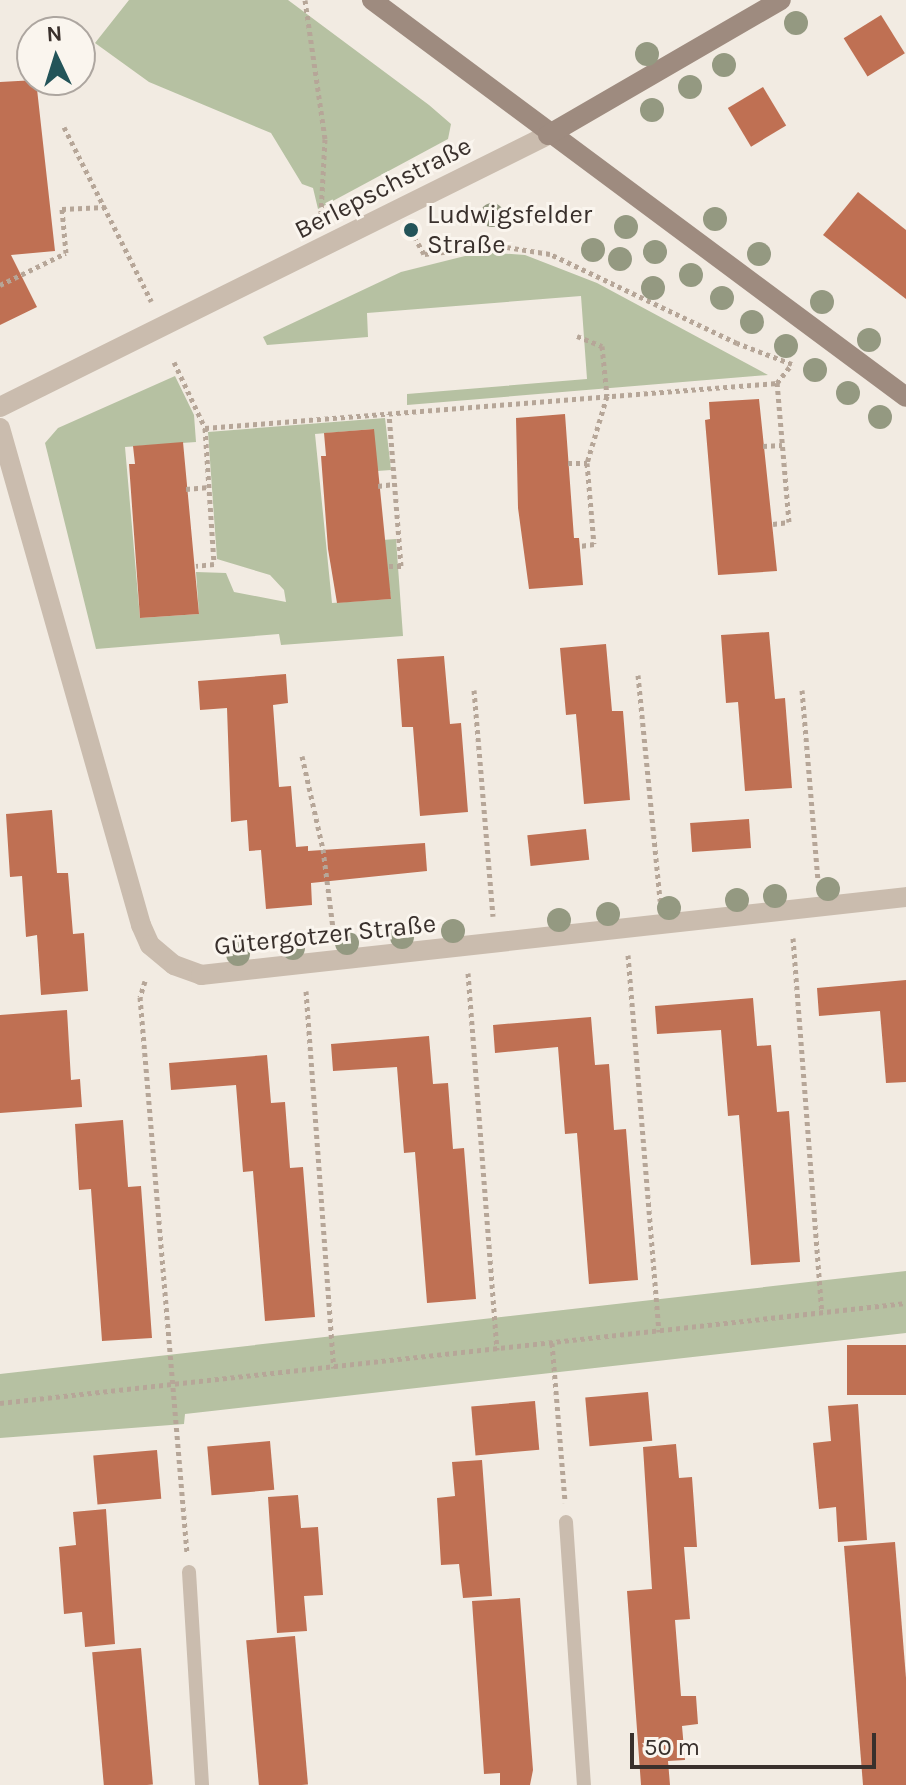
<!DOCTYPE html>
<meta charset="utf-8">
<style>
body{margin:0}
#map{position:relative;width:906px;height:1785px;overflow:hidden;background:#f2ebe2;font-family:Karla,sans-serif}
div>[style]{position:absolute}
.green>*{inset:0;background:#b6c1a2}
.building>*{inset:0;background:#bf7053;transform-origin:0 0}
.path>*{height:5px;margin-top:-2.5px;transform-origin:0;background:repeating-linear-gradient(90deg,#b6a698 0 4px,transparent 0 8px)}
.lane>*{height:14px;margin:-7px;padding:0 7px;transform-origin:7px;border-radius:7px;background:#cabcae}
.street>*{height:20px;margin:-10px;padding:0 10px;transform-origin:10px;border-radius:10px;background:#cabcae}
.secondary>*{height:20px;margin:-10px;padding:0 10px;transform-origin:10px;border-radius:10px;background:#9e8b7f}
.trees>*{width:24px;height:24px;margin:-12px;border-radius:50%;background:#949981}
.dots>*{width:22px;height:22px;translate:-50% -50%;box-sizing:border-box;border:4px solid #faf5ee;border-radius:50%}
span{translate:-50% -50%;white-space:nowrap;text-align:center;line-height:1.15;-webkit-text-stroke:6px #faf5ee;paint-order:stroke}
.street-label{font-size:26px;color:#39302c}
.poi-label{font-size:26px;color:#39302c}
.left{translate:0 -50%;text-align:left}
.north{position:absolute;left:16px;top:16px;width:80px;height:80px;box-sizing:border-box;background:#faf5ee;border:2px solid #ada6a0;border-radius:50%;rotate:356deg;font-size:22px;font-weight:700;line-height:32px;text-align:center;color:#39302c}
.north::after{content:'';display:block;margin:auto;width:28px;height:36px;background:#235459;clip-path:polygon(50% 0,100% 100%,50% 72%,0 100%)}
.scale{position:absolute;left:630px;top:1733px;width:246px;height:36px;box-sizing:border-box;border:4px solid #39302c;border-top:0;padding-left:10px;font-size:24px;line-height:28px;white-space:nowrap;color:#39302c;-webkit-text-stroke:6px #faf5ee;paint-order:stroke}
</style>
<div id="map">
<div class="green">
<div style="clip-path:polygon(129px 0,288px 0,429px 105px,451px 124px,448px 139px,318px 209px,313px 188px,302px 184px,271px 133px,149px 82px,95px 43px)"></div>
<div style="clip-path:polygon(481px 252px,525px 255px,597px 283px,768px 375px,407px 405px,407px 394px,587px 379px,581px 296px,367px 313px,368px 337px,267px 345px,263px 337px,401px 272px)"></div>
<div style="clip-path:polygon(175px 376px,194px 415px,196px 442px,125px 447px,140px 618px,199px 614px,196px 572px,226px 573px,234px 592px,286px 602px,284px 590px,270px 575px,217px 559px,208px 432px,385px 418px,391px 470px,377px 471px,373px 429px,315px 434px,332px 603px,391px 599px,382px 540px,396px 539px,403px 636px,281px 645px,279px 634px,96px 649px,45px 443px,58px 428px)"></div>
<div style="clip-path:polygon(906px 1271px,906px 1333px,185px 1414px,184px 1424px,0 1438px,0 1374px)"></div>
</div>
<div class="building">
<div style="left:881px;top:15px;width:45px;height:44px;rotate:58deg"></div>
<div style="clip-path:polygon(36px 80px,55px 251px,11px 255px,37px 307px,0 325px,0 82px)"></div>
<div style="left:763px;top:87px;width:45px;height:41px;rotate:59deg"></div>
<div style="clip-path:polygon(858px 192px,906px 230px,906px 299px,823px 235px)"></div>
<div style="clip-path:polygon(759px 399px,777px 571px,718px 575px,705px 420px,710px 419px,709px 402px)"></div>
<div style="clip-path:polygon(565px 414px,574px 538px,579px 538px,583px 585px,529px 589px,518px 508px,516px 418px)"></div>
<div style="clip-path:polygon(374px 429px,391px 599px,337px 603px,328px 549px,321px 456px,326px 456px,324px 433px)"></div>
<div style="clip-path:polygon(183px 442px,199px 614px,140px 618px,129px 464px,135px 464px,133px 446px)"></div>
<div style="clip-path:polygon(769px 632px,775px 699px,785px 698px,792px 788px,745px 791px,738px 702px,726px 703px,721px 635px)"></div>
<div style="clip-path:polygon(606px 644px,612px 711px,623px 711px,630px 800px,584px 804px,576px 714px,566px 715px,560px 648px)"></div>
<div style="clip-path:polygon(444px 656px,450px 724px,461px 723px,468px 812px,420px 816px,413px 727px,402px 727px,397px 659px)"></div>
<div style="clip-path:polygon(286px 674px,288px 703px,273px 705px,279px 787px,291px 786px,296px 847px,308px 846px,308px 851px,425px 843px,427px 871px,311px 883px,312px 905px,266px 909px,261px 850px,249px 851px,247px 820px,231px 822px,227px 708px,200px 710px,198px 681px)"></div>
<div style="clip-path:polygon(52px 810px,57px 873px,68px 873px,73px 934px,84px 933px,88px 991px,41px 995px,37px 935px,26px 937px,22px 876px,10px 877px,6px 814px)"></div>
<div style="left:749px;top:819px;width:29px;height:59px;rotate:86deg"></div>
<div style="left:586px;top:829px;width:31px;height:59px;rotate:84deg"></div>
<div style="clip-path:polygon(906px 980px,906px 1082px,886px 1083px,880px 1011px,819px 1016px,817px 988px)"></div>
<div style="clip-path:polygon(753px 998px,757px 1046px,771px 1045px,777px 1112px,789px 1111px,800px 1262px,751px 1265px,739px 1115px,728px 1116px,721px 1030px,657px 1034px,655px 1006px)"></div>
<div style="clip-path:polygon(67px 1010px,71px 1080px,80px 1079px,82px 1107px,0 1113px,0 1015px)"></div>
<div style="clip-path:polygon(591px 1017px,595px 1065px,609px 1064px,614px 1130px,626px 1129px,638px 1280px,589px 1284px,577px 1133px,565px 1134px,558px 1047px,495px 1053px,493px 1025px)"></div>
<div style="clip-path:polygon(429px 1036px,433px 1084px,448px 1083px,453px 1149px,464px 1148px,476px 1299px,427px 1303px,415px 1152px,404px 1153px,397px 1067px,333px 1071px,331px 1044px)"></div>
<div style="clip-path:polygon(267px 1055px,271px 1103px,285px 1102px,290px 1168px,303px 1167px,315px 1317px,265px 1321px,253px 1171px,243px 1172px,236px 1085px,171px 1090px,169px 1063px)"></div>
<div style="clip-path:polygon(123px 1120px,128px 1187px,141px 1186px,152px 1338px,102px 1341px,91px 1189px,79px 1190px,75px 1124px)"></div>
<div style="left:906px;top:1345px;width:50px;height:59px;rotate:90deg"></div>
<div style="left:648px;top:1392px;width:49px;height:63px;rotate:85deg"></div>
<div style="left:535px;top:1401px;width:49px;height:64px;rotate:85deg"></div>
<div style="clip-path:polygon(858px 1404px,867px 1540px,838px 1542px,836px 1507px,819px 1509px,813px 1443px,831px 1441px,828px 1406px)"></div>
<div style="left:270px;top:1441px;width:49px;height:63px;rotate:85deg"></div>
<div style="clip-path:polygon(676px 1444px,679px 1478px,692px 1477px,697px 1547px,684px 1547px,690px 1619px,675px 1620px,681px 1696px,696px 1696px,698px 1724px,682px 1726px,685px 1760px,668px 1761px,670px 1785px,641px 1785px,627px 1591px,652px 1589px,643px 1447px)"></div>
<div style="left:157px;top:1450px;width:49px;height:64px;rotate:85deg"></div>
<div style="clip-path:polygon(482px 1460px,492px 1596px,463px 1598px,459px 1564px,441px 1565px,437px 1498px,455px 1496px,452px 1462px)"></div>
<div style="clip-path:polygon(298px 1495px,301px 1528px,318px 1527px,323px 1595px,304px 1596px,307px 1631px,277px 1633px,268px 1497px)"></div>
<div style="clip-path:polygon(106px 1509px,115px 1644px,85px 1647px,82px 1612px,64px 1614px,59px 1547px,76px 1545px,73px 1512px)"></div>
<div style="clip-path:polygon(895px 1542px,906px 1678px,906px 1785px,863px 1785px,844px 1546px)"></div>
<div style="clip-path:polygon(520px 1598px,533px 1770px,530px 1785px,500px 1785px,500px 1773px,484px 1774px,472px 1601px)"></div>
<div style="left:295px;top:1636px;width:149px;height:49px;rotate:85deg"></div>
<div style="left:141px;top:1648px;width:137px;height:49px;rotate:85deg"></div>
</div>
<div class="path">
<div style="left:305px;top:0;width:140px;rotate:81.8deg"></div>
<div style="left:325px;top:139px;width:75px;rotate:93.1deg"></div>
<div style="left:64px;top:127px;width:195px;rotate:63.4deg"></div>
<div style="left:0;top:285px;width:73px;rotate:-25.9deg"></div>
<div style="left:66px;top:253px;width:44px;rotate:-95.2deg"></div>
<div style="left:62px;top:209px;width:43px;rotate:-2.7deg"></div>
<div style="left:577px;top:336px;width:27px;rotate:22deg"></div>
<div style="left:602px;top:346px;width:50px;rotate:84.3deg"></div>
<div style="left:607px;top:396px;width:70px;rotate:106.6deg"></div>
<div style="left:587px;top:463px;width:81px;rotate:85.1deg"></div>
<div style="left:594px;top:544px;width:14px;rotate:172deg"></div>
<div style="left:174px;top:362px;width:73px;rotate:64.8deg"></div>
<div style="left:205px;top:428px;width:136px;rotate:86.2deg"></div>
<div style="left:214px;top:564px;width:18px;rotate:174deg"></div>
<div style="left:205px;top:428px;width:574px;rotate:-4.5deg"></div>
<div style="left:777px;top:383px;width:24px;rotate:-52deg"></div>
<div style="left:792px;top:364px;width:59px;rotate:-159.1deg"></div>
<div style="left:737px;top:343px;width:207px;rotate:-154.5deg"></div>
<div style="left:550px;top:254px;width:51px;rotate:-170.9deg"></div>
<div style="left:500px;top:246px;width:76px;rotate:174deg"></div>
<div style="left:424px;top:254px;width:21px;rotate:-119deg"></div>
<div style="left:763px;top:446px;width:19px;rotate:-3deg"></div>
<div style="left:568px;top:463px;width:19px"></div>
<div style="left:378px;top:486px;width:16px;rotate:-7deg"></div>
<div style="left:186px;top:489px;width:23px;rotate:-5deg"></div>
<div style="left:773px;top:524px;width:16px;rotate:-7deg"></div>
<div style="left:789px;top:522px;width:140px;rotate:-94.9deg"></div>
<div style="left:389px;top:566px;width:12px"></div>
<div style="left:401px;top:566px;width:153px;rotate:-94.5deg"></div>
<div style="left:638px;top:675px;width:227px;rotate:84.4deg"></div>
<div style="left:474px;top:690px;width:227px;rotate:85.2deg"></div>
<div style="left:802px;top:690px;width:191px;rotate:85.2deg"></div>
<div style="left:302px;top:756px;width:95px;rotate:77.3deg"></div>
<div style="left:323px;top:849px;width:88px;rotate:82.8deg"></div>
<div style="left:793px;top:938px;width:376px;rotate:85.6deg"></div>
<div style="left:628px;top:955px;width:378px;rotate:85.3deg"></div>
<div style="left:468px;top:973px;width:378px;rotate:85.6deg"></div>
<div style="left:145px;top:981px;width:17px;rotate:107deg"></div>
<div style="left:140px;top:997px;width:558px;rotate:85.17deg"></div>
<div style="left:306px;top:991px;width:378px;rotate:85.8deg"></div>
<div style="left:552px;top:1343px;width:160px;rotate:85.3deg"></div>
<div style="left:0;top:1403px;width:912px;rotate:-6.3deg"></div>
</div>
<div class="lane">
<div style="left:566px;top:1522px;width:264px;rotate:86.1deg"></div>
<div style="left:189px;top:1572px;width:213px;rotate:86.5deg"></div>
</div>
<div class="street">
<div style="left:0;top:407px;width:612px;rotate:-26.4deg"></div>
<div style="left:0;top:428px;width:517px;rotate:74.16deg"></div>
<div style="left:141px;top:925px;width:22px;rotate:66deg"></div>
<div style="left:150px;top:945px;width:31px;rotate:40deg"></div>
<div style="left:174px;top:965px;width:29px;rotate:20deg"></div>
<div style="left:201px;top:975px;width:709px;rotate:-6.31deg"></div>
</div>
<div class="secondary">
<div style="left:372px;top:0;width:665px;rotate:36.63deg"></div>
<div style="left:548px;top:135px;width:269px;rotate:-30.1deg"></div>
</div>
<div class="trees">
<div style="left:796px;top:23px"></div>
<div style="left:647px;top:54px"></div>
<div style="left:724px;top:65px"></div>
<div style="left:690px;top:87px"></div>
<div style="left:652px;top:110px"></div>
<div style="left:492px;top:215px"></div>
<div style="left:715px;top:219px"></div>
<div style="left:626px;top:227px"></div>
<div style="left:593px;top:250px"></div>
<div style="left:655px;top:252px"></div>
<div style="left:759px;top:254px"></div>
<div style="left:620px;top:259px"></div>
<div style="left:691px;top:275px"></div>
<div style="left:653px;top:288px"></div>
<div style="left:722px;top:298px"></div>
<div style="left:822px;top:302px"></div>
<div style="left:752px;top:322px"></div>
<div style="left:869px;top:340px"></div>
<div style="left:786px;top:346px"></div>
<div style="left:815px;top:370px"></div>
<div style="left:848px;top:393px"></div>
<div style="left:880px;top:417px"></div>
<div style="left:828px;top:889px"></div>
<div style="left:775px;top:896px"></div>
<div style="left:737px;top:900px"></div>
<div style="left:669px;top:908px"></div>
<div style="left:608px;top:914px"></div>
<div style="left:559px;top:920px"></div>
<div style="left:453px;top:931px"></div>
<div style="left:402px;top:937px"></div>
<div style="left:347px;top:943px"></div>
<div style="left:293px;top:948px"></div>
<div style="left:238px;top:954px"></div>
</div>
<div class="dots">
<div style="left:411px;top:230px;background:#235459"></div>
</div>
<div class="street-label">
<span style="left:383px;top:188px;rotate:-27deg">Berlepschstraße</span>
<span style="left:325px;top:935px;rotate:-6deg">Gütergotzer Straße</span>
</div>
<div class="poi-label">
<span class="left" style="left:427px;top:230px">Ludwigsfelder<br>Straße</span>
</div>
<div class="north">N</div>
<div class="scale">50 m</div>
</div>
